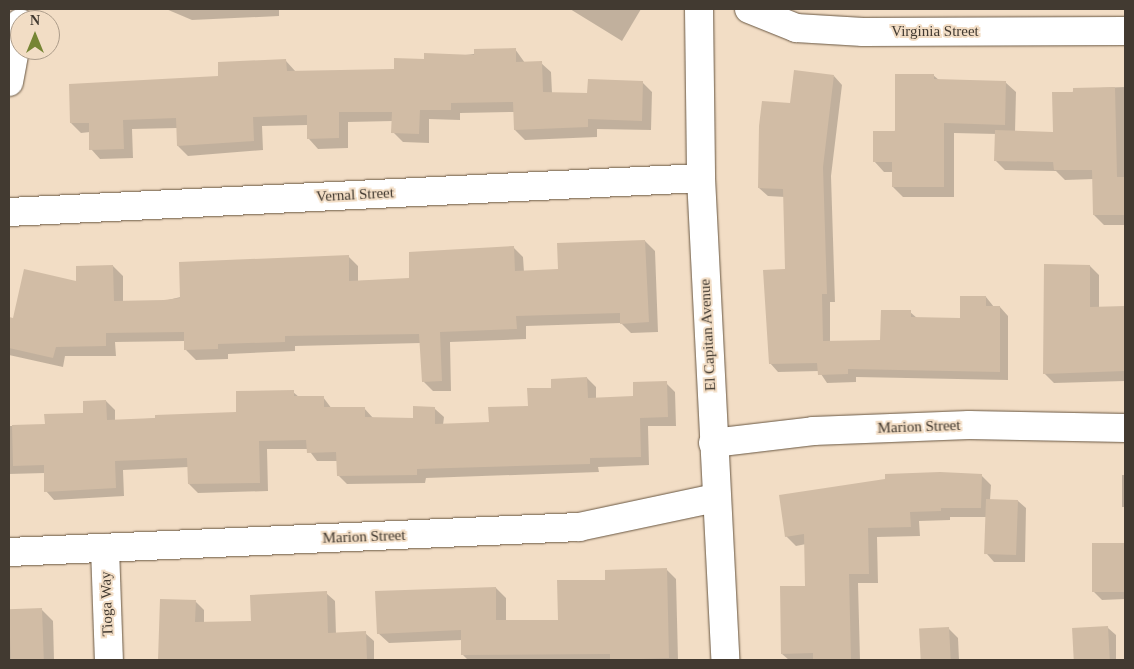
<!DOCTYPE html>
<style>
body{margin:0}
#map{position:relative;width:1134px;height:669px;overflow:hidden;background:#f2ddc5;font-family:Georgia,serif}
div>[style]{position:absolute}
.shadow>*{inset:0;background:#0003;transform-origin:0 0}
.building>*{inset:0;background:#d1bca5;transform-origin:0 0}
.roads{filter:drop-shadow(0 0 1px #695742) drop-shadow(0 0 1px #695742)}
.street>*{height:28px;margin:-14px;padding:0 14px;transform-origin:14px;border-radius:14px;background:#fff}
span{translate:-50% -50%;white-space:nowrap;text-align:center;line-height:1.15;-webkit-text-stroke:4px #f2ddc5;paint-order:stroke}
.street-label{font-size:15px;color:#423a31}
.frame{position:absolute;inset:0;border:10px solid #423a31;pointer-events:none}
.north{position:absolute;left:10px;top:10px;width:50px;height:50px;box-sizing:border-box;background:#f2ddc5;border:1px solid #ac9c8a;border-radius:50%;rotate:0deg;font-size:14px;font-weight:700;line-height:20px;text-align:center;color:#423a31}
.north::after{content:'';display:block;margin:auto;width:18px;height:22px;background:#768534;clip-path:polygon(50% 0,100% 100%,50% 72%,0 100%)}
</style>
<div id="map">
<div class="shadow">
<div style="clip-path:polygon(166px 9px,279px 9px,279px 16px,192px 20px)"></div>
<div style="clip-path:polygon(570px 9px,641px 9px,622px 41px)"></div>
<div style="clip-path:polygon(515px 49px,525px 63px,541px 63px,551px 72px,552px 93px,588px 95px,642px 82px,652px 92px,651px 130px,597px 129px,597px 137px,525px 140px,515px 130px,514px 112px,460px 113px,460px 120px,429px 119px,429px 143px,403px 142px,393px 132px,393px 121px,348px 122px,348px 148px,318px 149px,309px 139px,308px 125px,262px 126px,263px 150px,188px 156px,178px 146px,178px 128px,132px 129px,133px 158px,100px 159px,91px 149px,90px 132px,81px 133px,71px 123px,286px 61px,296px 72px,395px 71px,425px 60px)"></div>
<div style="clip-path:polygon(933px 75px,939px 80px,1005px 82px,1016px 92px,1015px 132px,1054px 133px,1074px 89px,1125px 87px,1125px 225px,1104px 225px,1094px 215px,1094px 179px,1065px 180px,1056px 171px,1005px 170px,995px 160px,996px 134px,954px 133px,954px 197px,903px 197px,893px 187px,893px 172px,884px 172px,874px 161px)"></div>
<div style="clip-path:polygon(834px 76px,842px 85px,831px 176px,835px 302px,830px 302px,830px 342px,881px 341px,910px 312px,917px 318px,961px 319px,986px 297px,994px 307px,1000px 307px,1008px 316px,1008px 380px,856px 377px,856px 382px,827px 383px,819px 371px,778px 372px,770px 363px,787px 271px,785px 197px,768px 196px,759px 188px,791px 105px)"></div>
<div style="clip-path:polygon(645px 241px,655px 251px,658px 332px,631px 333px,621px 323px,526px 326px,526px 339px,450px 342px,451px 391px,433px 391px,423px 381px,421px 343px,295px 346px,295px 351px,228px 354px,228px 359px,196px 360px,186px 350px,185px 341px,115px 342px,116px 356px,65px 356px,63px 367px,9px 355px,9px 318px,14px 319px,113px 266px,123px 276px,123px 302px,164px 301px,348px 256px,358px 266px,358px 281px,411px 280px,513px 247px,523px 257px,524px 272px,559px 270px)"></div>
<div style="clip-path:polygon(1090px 266px,1099px 275px,1099px 308px,1125px 307px,1125px 381px,1054px 383px,1044px 373px)"></div>
<div style="clip-path:polygon(587px 378px,596px 387px,596px 399px,635px 398px,666px 383px,675px 392px,676px 426px,648px 426px,649px 465px,598px 467px,599px 472px,426px 478px,425px 483px,347px 484px,338px 475px,338px 461px,317px 461px,308px 449px,267px 449px,268px 491px,198px 493px,189px 484px,188px 467px,123px 470px,124px 496px,54px 500px,46px 491px,45px 473px,9px 474px,9px 426px,46px 426px,85px 414px,106px 401px,115px 410px,115px 421px,238px 413px,293px 392px,299px 397px,323px 397px,332px 409px,364px 408px,373px 418px,414px 420px,435px 409px,444px 417px,443px 425px,490px 423px,529px 407px,553px 389px)"></div>
<div style="clip-path:polygon(981px 475px,991px 485px,990px 500px,1018px 501px,1026px 508px,1025px 562px,994px 562px,987px 554px,987px 517px,950px 517px,950px 520px,919px 521px,920px 536px,877px 537px,878px 583px,858px 583px,860px 660px,789px 660px,782px 654px,806px 587px,806px 544px,796px 546px,786px 536px)"></div>
<div style="left:1122px;top:475px;width:3px;height:32px"></div>
<div style="clip-path:polygon(1125px 544px,1125px 599px,1102px 600px,1094px 592px,1093px 545px)"></div>
<div style="clip-path:polygon(666px 569px,676px 579px,678px 660px,468px 660px,462px 654px,462px 640px,389px 643px,378px 633px,496px 588px,506px 598px,506px 621px,559px 621px,606px 581px)"></div>
<div style="clip-path:polygon(326px 593px,335px 601px,336px 634px,365px 633px,374px 641px,374px 660px,159px 660px,162px 600px,196px 602px,204px 610px,204px 623px,252px 622px)"></div>
<div style="clip-path:polygon(42px 610px,53px 621px,54px 660px,9px 660px,9px 611px)"></div>
<div style="clip-path:polygon(1074px 628px,1108px 628px,1116px 635px,1116px 660px,1074px 660px)"></div>
<div style="clip-path:polygon(949px 629px,958px 638px,959px 660px,922px 660px,921px 630px)"></div>
</div>
<div class="building">
<div style="clip-path:polygon(516px 48px,516px 62px,542px 61px,543px 92px,587px 93px,588px 79px,643px 81px,642px 121px,588px 119px,588px 127px,514px 130px,513px 102px,451px 103px,451px 110px,420px 110px,419px 134px,391px 133px,392px 112px,339px 112px,339px 138px,307px 139px,307px 115px,253px 117px,254px 141px,177px 146px,176px 118px,123px 120px,124px 149px,89px 150px,89px 123px,70px 123px,69px 84px,218px 76px,218px 62px,286px 59px,287px 71px,394px 69px,394px 58px,424px 59px,424px 53px,474px 55px,474px 49px)"></div>
<div style="clip-path:polygon(794px 70px,834px 75px,823px 167px,827px 294px,822px 294px,823px 341px,880px 340px,881px 310px,911px 310px,911px 317px,960px 318px,960px 296px,986px 296px,986px 306px,1000px 306px,1000px 372px,848px 369px,848px 374px,818px 375px,817px 363px,769px 364px,763px 270px,785px 269px,783px 189px,758px 188px,759px 126px,762px 101px,790px 103px)"></div>
<div style="clip-path:polygon(895px 74px,934px 74px,934px 79px,1006px 81px,1005px 125px,944px 123px,944px 187px,892px 187px,892px 162px,873px 162px,873px 131px,895px 131px)"></div>
<div style="clip-path:polygon(1115px 87px,1117px 177px,1125px 177px,1125px 215px,1093px 215px,1092px 170px,1054px 170px,1053px 162px,994px 161px,995px 130px,1053px 132px,1052px 92px,1073px 92px,1073px 88px)"></div>
<div style="clip-path:polygon(645px 240px,649px 322px,620px 324px,620px 313px,516px 316px,517px 329px,440px 332px,442px 381px,422px 382px,419px 334px,285px 336px,285px 342px,218px 344px,218px 349px,184px 350px,184px 332px,106px 333px,106px 346px,56px 347px,53px 358px,9px 348px,9px 317px,13px 318px,24px 269px,76px 281px,76px 266px,113px 265px,114px 301px,164px 300px,180px 298px,179px 262px,349px 255px,349px 281px,409px 278px,409px 252px,514px 246px,515px 271px,558px 269px,557px 243px)"></div>
<div style="clip-path:polygon(1044px 264px,1090px 265px,1090px 307px,1125px 306px,1125px 371px,1043px 374px)"></div>
<div style="clip-path:polygon(587px 377px,588px 398px,633px 396px,633px 382px,667px 381px,668px 417px,640px 418px,641px 457px,590px 458px,590px 464px,417px 469px,417px 475px,337px 476px,336px 452px,307px 453px,306px 440px,259px 441px,260px 483px,188px 484px,187px 458px,115px 461px,116px 488px,44px 492px,44px 465px,13px 466px,12px 425px,45px 424px,44px 414px,83px 413px,83px 401px,106px 400px,107px 420px,155px 418px,155px 415px,236px 412px,236px 391px,294px 390px,294px 396px,324px 396px,324px 407px,365px 407px,365px 417px,413px 418px,413px 406px,435px 407px,435px 424px,489px 422px,488px 407px,528px 406px,527px 388px,551px 388px,551px 379px)"></div>
<div style="clip-path:polygon(940px 472px,982px 474px,981px 508px,941px 508px,941px 511px,910px 512px,911px 527px,868px 528px,869px 574px,849px 574px,851px 660px,813px 660px,813px 653px,781px 654px,780px 586px,805px 586px,804px 534px,785px 537px,779px 495px,885px 479px,885px 474px)"></div>
<div style="left:986px;top:499px;width:32px;height:55px;rotate:2deg"></div>
<div style="left:1125px;top:543px;width:49px;height:33px;rotate:90deg"></div>
<div style="clip-path:polygon(667px 568px,669px 658px,610px 660px,610px 654px,461px 655px,461px 630px,377px 634px,375px 591px,496px 587px,496px 620px,558px 620px,557px 580px,605px 580px,605px 570px)"></div>
<div style="clip-path:polygon(327px 591px,328px 633px,366px 631px,367px 660px,158px 660px,160px 599px,196px 600px,195px 622px,251px 621px,250px 595px)"></div>
<div style="left:42px;top:608px;width:52px;height:33px;rotate:88deg"></div>
<div style="left:1108px;top:626px;width:34px;height:36px;rotate:87deg"></div>
<div style="left:949px;top:627px;width:33px;height:30px;rotate:87deg"></div>
</div>
<div class="roads">
<div class="street">
<div style="left:699px;top:9px;width:169px;rotate:89.3deg"></div>
<div style="left:701px;top:178px;width:483px;rotate:87.1deg"></div>
<div style="left:749px;top:9px;width:51px;rotate:22deg"></div>
<div style="left:796px;top:28px;width:67px;rotate:3.4deg"></div>
<div style="left:863px;top:32px;width:262px;rotate:-0.2deg"></div>
<div style="left:9px;top:82px;width:60px;rotate:-79.4deg"></div>
<div style="left:9px;top:212px;width:693px;rotate:-2.81deg"></div>
<div style="left:713px;top:443px;width:101px;rotate:-6.8deg"></div>
<div style="left:813px;top:431px;width:156px;rotate:-2.2deg"></div>
<div style="left:969px;top:425px;width:156px;rotate:1.1deg"></div>
<div style="left:105px;top:548px;width:112px;rotate:88deg"></div>
<div style="left:9px;top:552px;width:571px;rotate:-2.51deg"></div>
<div style="left:579px;top:527px;width:140px;rotate:-12deg"></div>
</div>
</div>
<div class="street-label">
<span style="left:935px;top:32px">Virginia Street</span>
<span style="left:355px;top:195px;rotate:-3deg">Vernal Street</span>
<span style="left:708px;top:335px;rotate:-93deg">El Capitan Avenue</span>
<span style="left:919px;top:427px;rotate:-2deg">Marion Street</span>
<span style="left:364px;top:537px;rotate:-2deg">Marion Street</span>
<span style="left:107px;top:604px;rotate:-92deg">Tioga Way</span>
</div>
<div class="frame"></div>
<div class="north">N</div>
</div>
